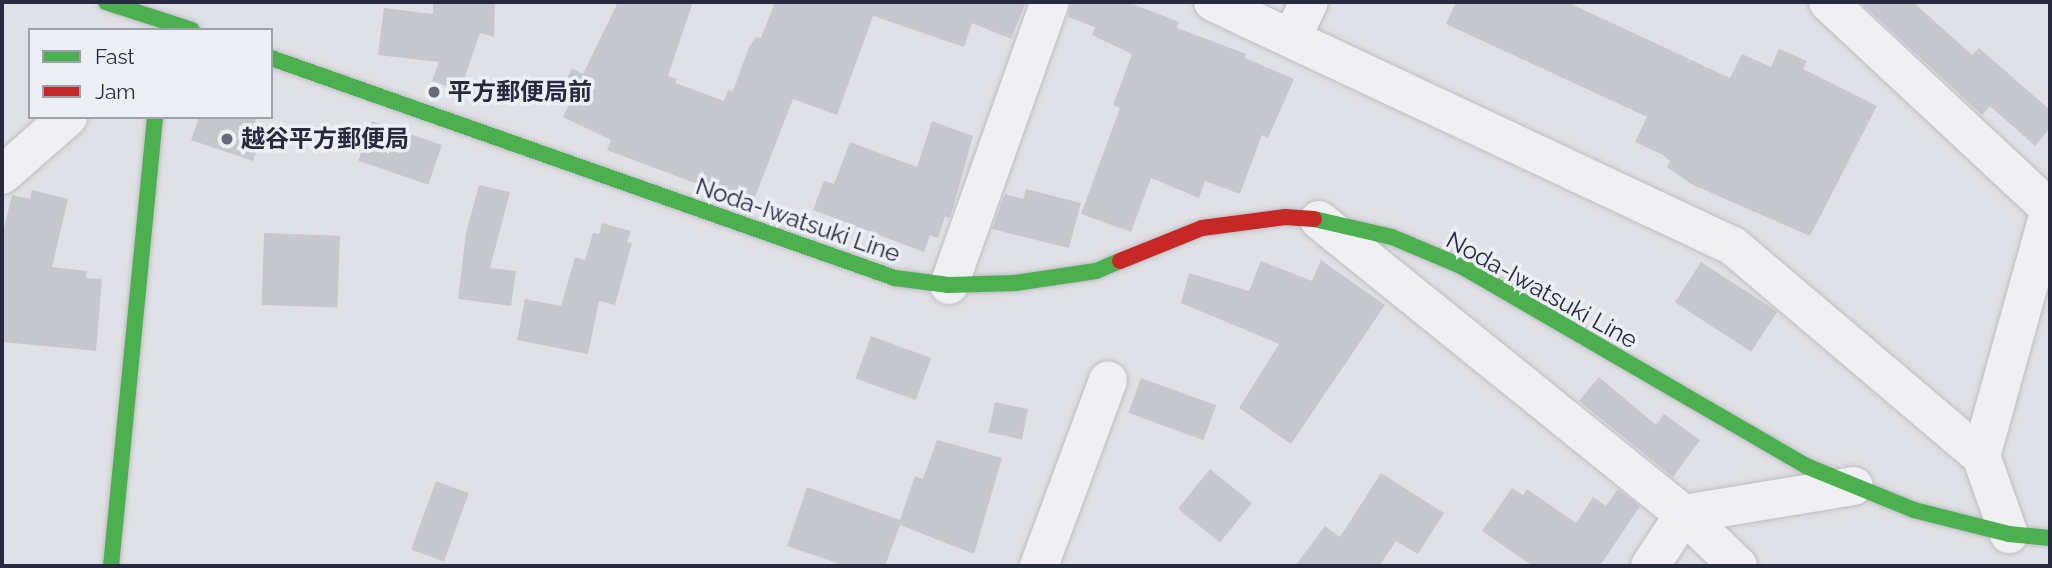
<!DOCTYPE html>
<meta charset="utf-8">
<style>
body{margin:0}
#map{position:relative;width:2052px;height:568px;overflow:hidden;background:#e0e1e6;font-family:Raleway,"Noto Sans JP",sans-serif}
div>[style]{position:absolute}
.building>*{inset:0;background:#c7c8ce;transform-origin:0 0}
.roads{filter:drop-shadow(0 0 2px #bdbec3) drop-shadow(0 0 2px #bdbec3)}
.street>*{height:38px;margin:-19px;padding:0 19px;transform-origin:19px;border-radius:19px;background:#f0f0f2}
.fast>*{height:16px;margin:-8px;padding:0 8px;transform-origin:8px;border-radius:8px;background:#4caf50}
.jam>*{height:16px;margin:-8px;padding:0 8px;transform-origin:8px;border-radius:8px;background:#c62828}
.dots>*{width:19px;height:19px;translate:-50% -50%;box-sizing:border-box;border:4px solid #edeff6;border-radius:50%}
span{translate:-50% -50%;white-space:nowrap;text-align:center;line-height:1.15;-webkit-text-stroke:7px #edeff6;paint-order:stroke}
.poi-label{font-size:24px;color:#272a3f;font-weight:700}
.left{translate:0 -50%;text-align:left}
.street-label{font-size:24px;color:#272a3f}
.frame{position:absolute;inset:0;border:4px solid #272a3f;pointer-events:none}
.legend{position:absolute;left:28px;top:28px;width:245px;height:91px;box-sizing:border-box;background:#edeff6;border:2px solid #9ea0ad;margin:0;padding:9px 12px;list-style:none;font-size:21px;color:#272a3f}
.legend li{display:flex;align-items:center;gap:14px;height:35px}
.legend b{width:35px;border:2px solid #9ea0ad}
</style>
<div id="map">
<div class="building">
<div style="clip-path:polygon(433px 2px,495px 2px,494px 37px,480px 33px,460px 91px,432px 81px,439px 62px,378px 55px,384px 8px,433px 14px)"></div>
<div style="clip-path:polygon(618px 2px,693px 2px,668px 76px,677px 79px,675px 83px,724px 101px,728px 90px,733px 91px,749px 47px,756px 37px,761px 38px,775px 2px,1026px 2px,1011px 39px,972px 23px,964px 47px,873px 16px,837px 115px,793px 99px,755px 197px,738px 190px,735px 198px,607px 150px,611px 140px,563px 117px,570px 102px,558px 97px,572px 68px,583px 74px)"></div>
<div style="clip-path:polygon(1071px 2px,1128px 2px,1179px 22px,1177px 28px,1246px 54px,1245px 58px,1294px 79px,1268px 138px,1262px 135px,1240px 194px,1205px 181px,1199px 198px,1151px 178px,1131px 232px,1081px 214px,1120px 108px,1113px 105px,1132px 54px,1092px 35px,1095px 27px,1068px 17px)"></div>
<div style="clip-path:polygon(1456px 2px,1567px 2px,1730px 78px,1742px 54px,1771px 67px,1779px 49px,1807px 61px,1803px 69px,1877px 106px,1810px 236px,1691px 184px,1667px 167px,1670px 161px,1663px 155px,1635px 142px,1647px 117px,1446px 24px)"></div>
<div style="clip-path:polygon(1860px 2px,1913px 2px,1972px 55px,1979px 48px,2050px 110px,2050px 128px,2035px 146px,1990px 106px,1982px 115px)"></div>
<div style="clip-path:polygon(199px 117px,257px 117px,251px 133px,262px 137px,253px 161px,191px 140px)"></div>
<div style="left:372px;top:121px;width:74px;height:42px;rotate:19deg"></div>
<div style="clip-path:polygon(932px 121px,973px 136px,950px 218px,945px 217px,938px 238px,930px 235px,924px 252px,813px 210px,824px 181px,834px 184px,850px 142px,917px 167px)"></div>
<div style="clip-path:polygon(479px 185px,510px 192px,490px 268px,516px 271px,511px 306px,458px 299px,466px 233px)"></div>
<div style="clip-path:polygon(1026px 189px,1081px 203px,1069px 248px,992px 229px,1005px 194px,1023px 199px)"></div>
<div style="clip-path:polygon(32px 190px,68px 199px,52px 267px,87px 271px,86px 278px,102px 279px,96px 351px,2px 342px,2px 236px,12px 195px,30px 199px)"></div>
<div style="clip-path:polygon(602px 223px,631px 231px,627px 242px,632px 243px,615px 305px,599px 301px,588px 354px,517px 340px,525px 299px,561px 306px,575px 257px,585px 260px,593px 233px,599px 234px)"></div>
<div style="left:264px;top:233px;width:76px;height:72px;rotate:2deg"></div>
<div style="clip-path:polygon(1321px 260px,1385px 305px,1291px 444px,1239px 408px,1279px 344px,1181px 303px,1189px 273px,1249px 291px,1261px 261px,1312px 281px)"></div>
<div style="left:1701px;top:262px;width:91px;height:48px;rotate:33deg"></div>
<div style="left:871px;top:336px;width:64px;height:45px;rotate:20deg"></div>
<div style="clip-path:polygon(1599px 377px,1656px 425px,1664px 414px,1700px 440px,1673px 477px,1579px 401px)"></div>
<div style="left:1141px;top:378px;width:80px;height:37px;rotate:20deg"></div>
<div style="left:995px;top:402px;width:34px;height:31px;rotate:12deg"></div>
<div style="clip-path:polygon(937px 440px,1002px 458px,974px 554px,900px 525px,885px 566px,846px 566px,787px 546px,807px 487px,900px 520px,915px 476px,923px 479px)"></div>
<div style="left:1210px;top:469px;width:54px;height:51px;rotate:39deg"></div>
<div style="clip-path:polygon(1381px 473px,1444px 513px,1418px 554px,1396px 541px,1379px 566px,1295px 566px,1325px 526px,1340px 537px)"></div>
<div style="left:436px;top:481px;width:35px;height:73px;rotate:20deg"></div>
<div style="clip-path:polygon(1512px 488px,1523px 495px,1527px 489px,1576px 523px,1593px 497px,1606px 506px,1618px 489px,1640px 506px,1600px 566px,1533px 566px,1482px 531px)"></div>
</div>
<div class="roads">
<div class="street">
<div style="left:1213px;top:2px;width:574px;rotate:25.14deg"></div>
<div style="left:1733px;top:246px;width:325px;rotate:40.3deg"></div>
<div style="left:1981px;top:456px;width:83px;rotate:70.3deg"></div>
<div style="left:1828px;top:2px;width:304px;rotate:43deg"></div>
<div style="left:2050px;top:209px;width:256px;rotate:105.6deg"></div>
<div style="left:1292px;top:38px;width:40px;rotate:-65deg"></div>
<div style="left:2px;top:175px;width:88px;rotate:-41.3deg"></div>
<div style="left:1319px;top:220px;width:469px;rotate:38.9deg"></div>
<div style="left:1684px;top:514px;width:75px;rotate:43.9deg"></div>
<div style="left:949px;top:285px;width:300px;rotate:-70.4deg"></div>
<div style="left:1039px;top:566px;width:198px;rotate:-69.6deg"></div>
<div style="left:1650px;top:566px;width:62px;rotate:-56.8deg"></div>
<div style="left:1684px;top:514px;width:172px;rotate:-9.4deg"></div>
</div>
<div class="fast">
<div style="left:106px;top:2px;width:90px;rotate:18deg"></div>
<div style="left:271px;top:58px;width:662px;rotate:19.42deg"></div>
<div style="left:895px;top:278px;width:54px;rotate:7.4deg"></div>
<div style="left:949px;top:285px;width:66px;rotate:-1.7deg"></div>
<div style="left:1015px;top:283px;width:82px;rotate:-8.4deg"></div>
<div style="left:1096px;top:271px;width:26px;rotate:-23deg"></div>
<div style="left:1314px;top:219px;width:80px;rotate:13deg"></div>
<div style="left:1392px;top:237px;width:77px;rotate:22.9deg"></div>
<div style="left:1463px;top:267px;width:397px;rotate:30.1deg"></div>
<div style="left:1806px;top:466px;width:117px;rotate:22.2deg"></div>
<div style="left:1914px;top:510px;width:98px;rotate:14.2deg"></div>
<div style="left:2009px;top:534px;width:41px;rotate:5.6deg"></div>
<div style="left:111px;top:566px;width:451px;rotate:-84.4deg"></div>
</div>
<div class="jam">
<div style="left:1120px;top:261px;width:88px;rotate:-21.9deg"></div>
<div style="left:1202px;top:228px;width:84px;rotate:-7.5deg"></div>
<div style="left:1285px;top:217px;width:29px;rotate:4deg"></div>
</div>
</div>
<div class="dots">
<div style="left:434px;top:92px;background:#686a79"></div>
<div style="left:227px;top:139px;background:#686a79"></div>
</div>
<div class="poi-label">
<span class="left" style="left:448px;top:92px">平方郵便局前</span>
<span class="left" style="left:241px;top:139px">越谷平方郵便局</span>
</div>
<div class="street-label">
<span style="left:798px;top:220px;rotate:19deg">Noda-Iwatsuki Line</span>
<span style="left:1542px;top:290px;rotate:29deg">Noda-Iwatsuki Line</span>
</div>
<div class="frame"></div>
<ul class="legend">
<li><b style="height:9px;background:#4caf50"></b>Fast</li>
<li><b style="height:9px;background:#c62828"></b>Jam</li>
</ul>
</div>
